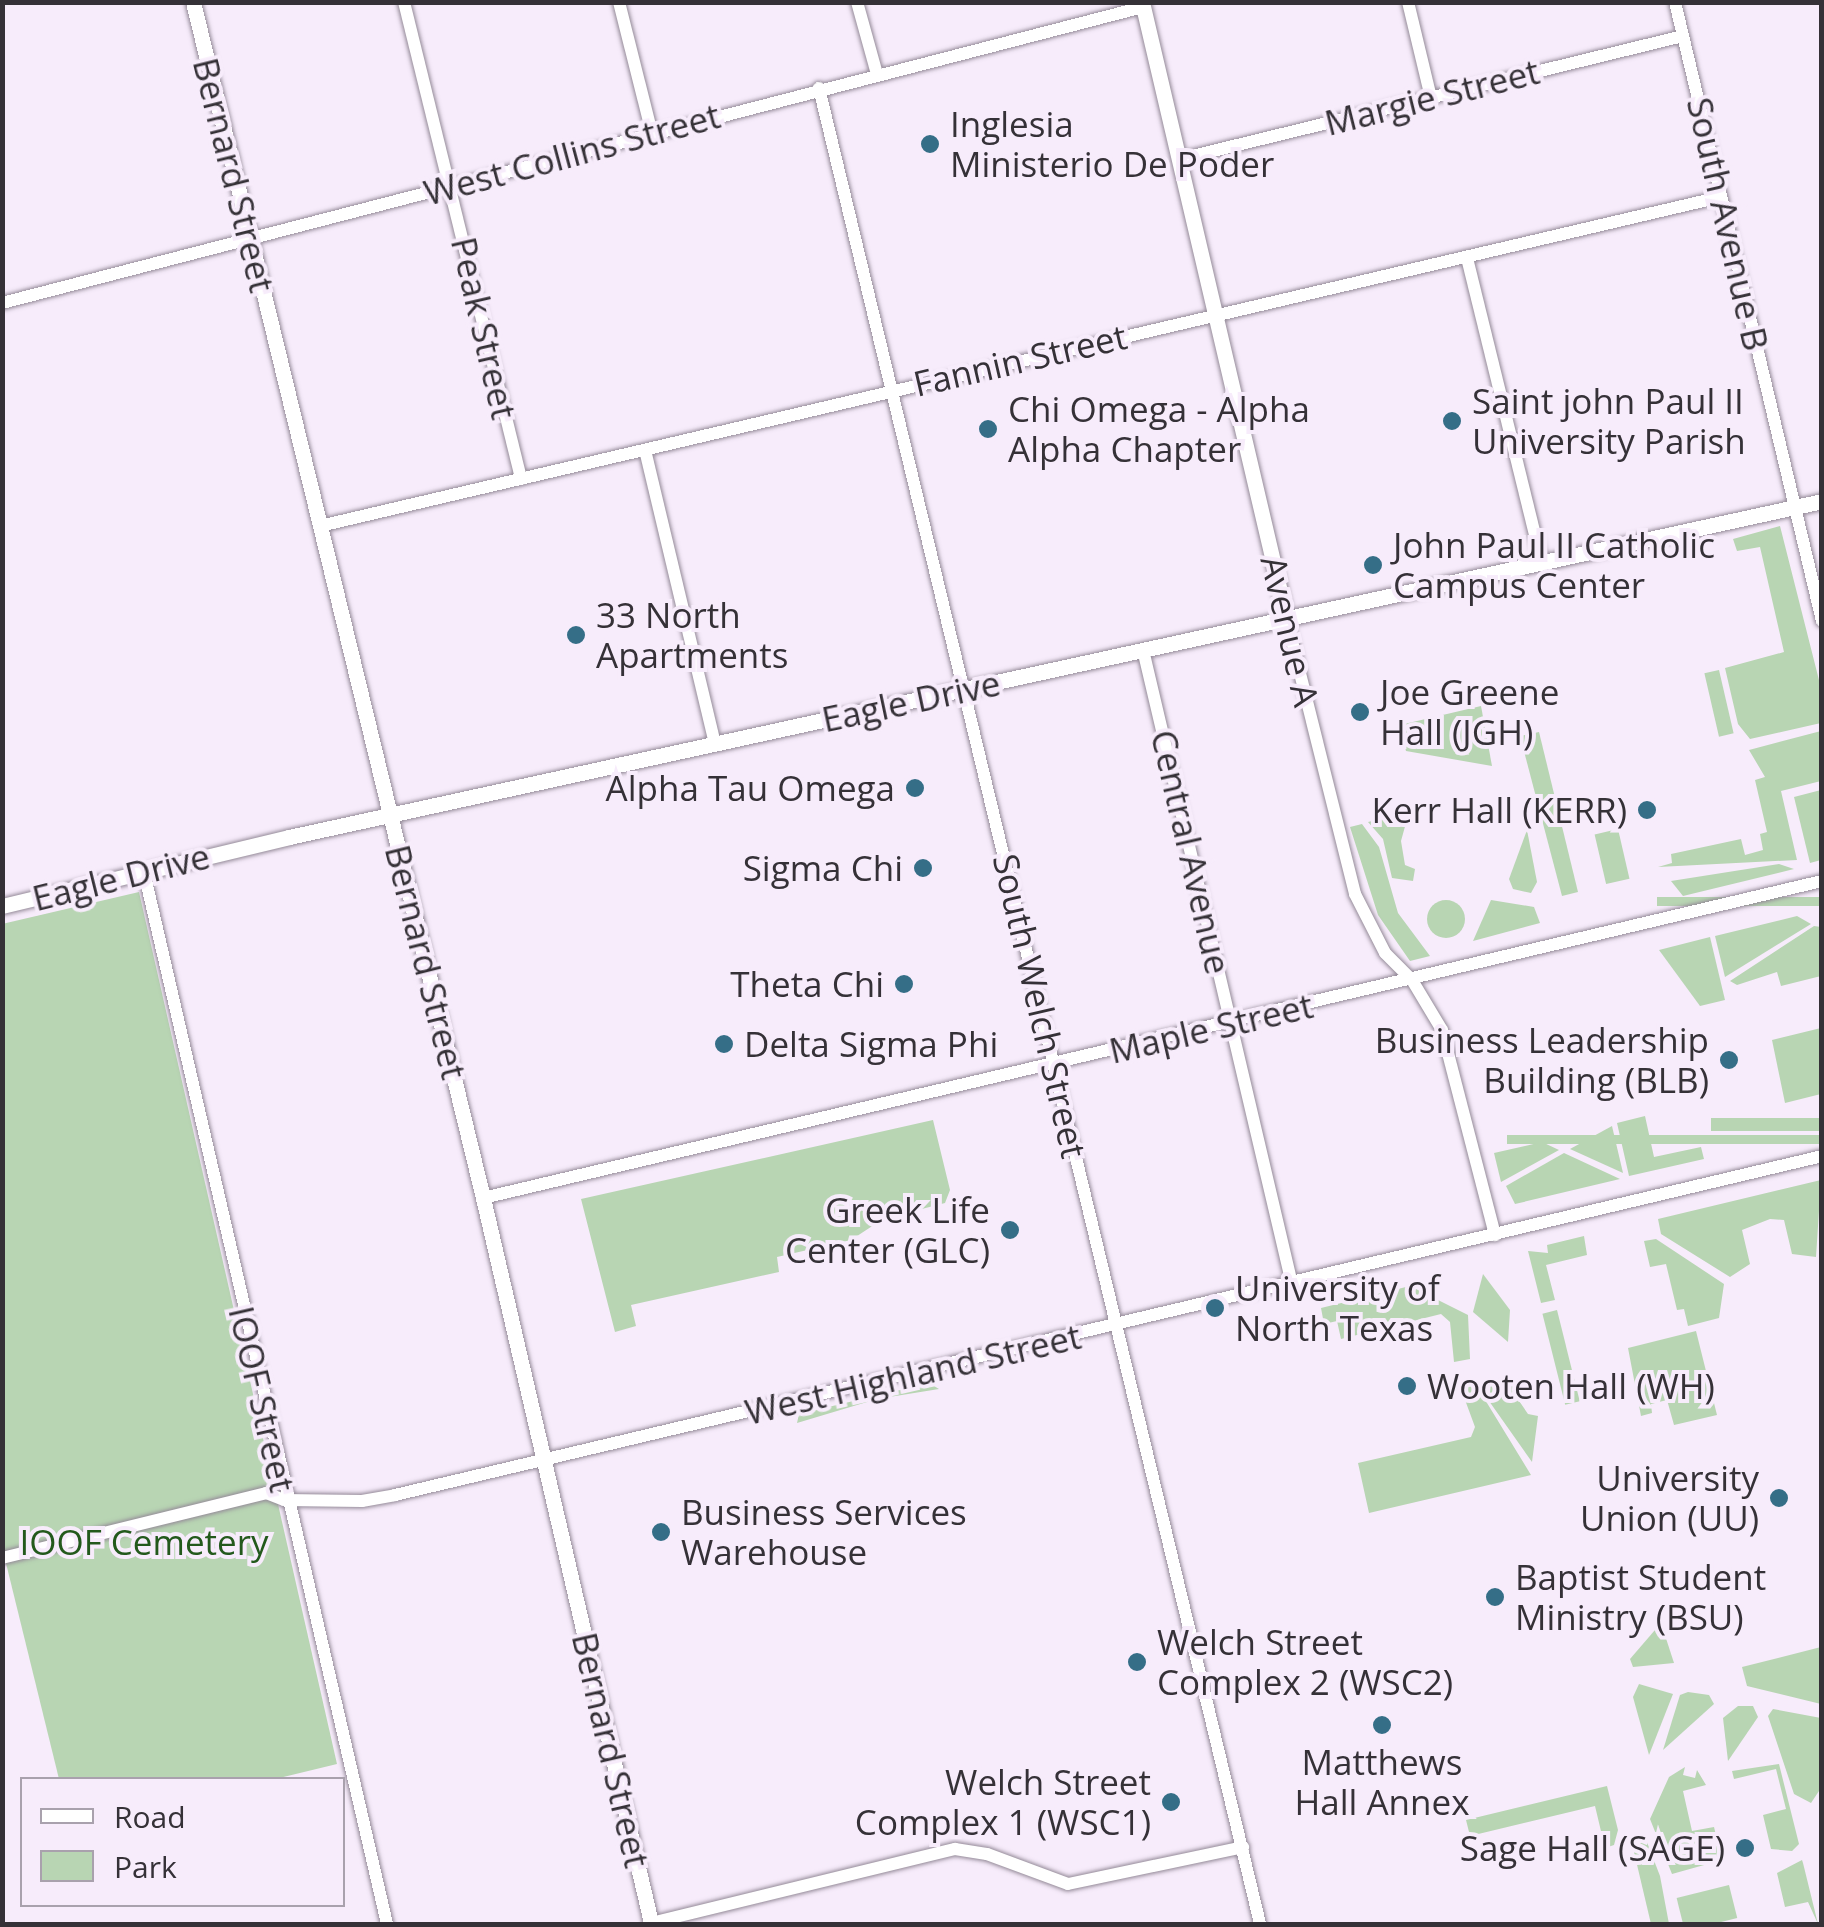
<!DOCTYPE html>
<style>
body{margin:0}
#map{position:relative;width:1824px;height:1927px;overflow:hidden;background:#f7ecfb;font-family:"Open Sans",sans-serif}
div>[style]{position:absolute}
.green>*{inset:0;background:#b8d5b3;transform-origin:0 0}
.round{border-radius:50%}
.roads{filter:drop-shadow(0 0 2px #948a98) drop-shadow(0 0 2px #948a98)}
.minor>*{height:12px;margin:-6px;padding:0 6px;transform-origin:6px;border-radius:6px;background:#fff}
.tertiary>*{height:15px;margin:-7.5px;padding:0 7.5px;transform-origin:7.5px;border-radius:7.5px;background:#fff}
.dots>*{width:28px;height:28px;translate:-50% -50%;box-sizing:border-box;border:5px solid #f7ecfb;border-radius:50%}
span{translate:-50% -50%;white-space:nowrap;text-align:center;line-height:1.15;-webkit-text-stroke:8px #f7ecfb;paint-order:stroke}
.street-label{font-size:35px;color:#353137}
.poi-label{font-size:35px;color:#353137}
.left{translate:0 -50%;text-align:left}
.right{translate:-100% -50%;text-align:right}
.park-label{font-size:35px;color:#23591c}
.frame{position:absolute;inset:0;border:5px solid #353137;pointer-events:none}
.legend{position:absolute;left:20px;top:1777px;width:325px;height:130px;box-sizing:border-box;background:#f7ecfb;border:2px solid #a9a1ad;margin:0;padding:12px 18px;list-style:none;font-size:30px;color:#353137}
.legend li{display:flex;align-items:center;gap:20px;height:50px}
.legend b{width:50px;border:2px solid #a9a1ad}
</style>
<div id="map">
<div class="green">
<div style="clip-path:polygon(1780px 526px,1821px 688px,1821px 723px,1750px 739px,1738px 724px,1725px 668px,1784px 652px,1760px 547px,1737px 551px,1733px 539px)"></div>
<div style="left:1719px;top:670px;width:65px;height:15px;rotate:77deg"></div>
<div style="clip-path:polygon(1481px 706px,1492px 766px,1406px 751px,1400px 725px)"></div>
<div style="clip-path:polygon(1821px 731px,1821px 781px,1781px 791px,1797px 860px,1658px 867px,1672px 863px,1671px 854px,1741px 839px,1745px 855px,1763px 850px,1760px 834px,1767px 832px,1755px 780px,1765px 777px,1749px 750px)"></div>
<div style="clip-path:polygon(1539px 732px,1578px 892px,1562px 896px,1520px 736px)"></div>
<div style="clip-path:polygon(1821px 790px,1821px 860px,1810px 863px,1794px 797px)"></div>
<div style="clip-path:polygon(1409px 812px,1401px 841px,1405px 865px,1415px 869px,1413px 881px,1392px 878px,1383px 839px,1368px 822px)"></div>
<div style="clip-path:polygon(1362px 824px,1379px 847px,1398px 913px,1430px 956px,1410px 961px,1378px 915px,1350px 827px)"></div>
<div style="left:1618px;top:829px;width:51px;height:24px;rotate:77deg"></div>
<div style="clip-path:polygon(1527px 830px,1537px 882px,1531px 893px,1513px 889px,1509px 879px)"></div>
<div style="clip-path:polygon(1779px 864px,1794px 869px,1683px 896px,1671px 881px)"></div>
<div style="clip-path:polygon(139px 892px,337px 1764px,271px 1780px,59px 1779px,3px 1551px,2px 924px)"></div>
<div style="left:1821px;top:897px;width:9px;height:164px;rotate:90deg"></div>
<div class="round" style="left:1427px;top:900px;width:38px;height:38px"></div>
<div style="clip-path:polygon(1491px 900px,1534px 907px,1540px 923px,1473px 941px)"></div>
<div style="clip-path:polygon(1797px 916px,1811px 924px,1725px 977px,1715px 936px)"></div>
<div style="clip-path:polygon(1814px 926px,1821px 927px,1821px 976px,1781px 986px,1777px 972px,1737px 985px,1730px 981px)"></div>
<div style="clip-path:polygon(1710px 937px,1725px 1000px,1700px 1006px,1659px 950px)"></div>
<div style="clip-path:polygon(1821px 1028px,1821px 1094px,1785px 1103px,1772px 1040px)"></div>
<div style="clip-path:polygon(1645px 1116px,1654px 1157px,1701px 1147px,1704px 1159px,1629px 1176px,1617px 1123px)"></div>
<div style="left:1821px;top:1118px;width:13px;height:110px;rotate:90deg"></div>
<div style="clip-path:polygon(933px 1120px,950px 1190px,945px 1203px,883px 1219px,851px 1240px,777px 1257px,779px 1272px,631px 1305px,636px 1326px,615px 1332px,581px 1199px)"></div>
<div style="clip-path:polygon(1612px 1126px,1623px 1173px,1570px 1149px)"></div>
<div style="left:1821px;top:1135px;width:9px;height:314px;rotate:90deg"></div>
<div style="clip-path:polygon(1542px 1142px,1559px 1150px,1501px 1182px,1494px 1153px)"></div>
<div style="clip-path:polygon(1564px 1153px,1620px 1179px,1515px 1204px,1506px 1186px)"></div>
<div style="clip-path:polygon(1821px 1180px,1816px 1257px,1792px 1254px,1784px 1220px,1770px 1219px,1742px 1230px,1750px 1264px,1730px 1277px,1661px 1234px,1658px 1219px)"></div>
<div style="clip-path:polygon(1584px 1236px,1587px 1255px,1546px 1265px,1555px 1300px,1541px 1303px,1528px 1251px,1548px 1253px,1547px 1245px)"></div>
<div style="clip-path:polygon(1656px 1239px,1724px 1284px,1719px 1318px,1688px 1326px,1684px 1309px,1677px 1310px,1666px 1264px,1650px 1267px,1644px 1241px)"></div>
<div style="clip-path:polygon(1483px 1274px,1510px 1310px,1508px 1342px,1473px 1312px)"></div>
<div style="clip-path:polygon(1410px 1286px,1468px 1315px,1470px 1359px,1454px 1362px,1450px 1322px,1441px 1314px,1341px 1339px,1337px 1321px,1324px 1324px,1321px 1308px)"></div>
<div style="left:1557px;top:1310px;width:94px;height:15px;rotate:76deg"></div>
<div style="clip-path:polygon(1696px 1331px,1717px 1415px,1674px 1425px,1667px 1400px,1651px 1404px,1652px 1413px,1641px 1416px,1628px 1348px)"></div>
<div style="clip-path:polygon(1508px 1380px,1520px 1387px,1513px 1392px,1528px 1414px,1538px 1416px,1532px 1462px,1489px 1401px,1491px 1383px)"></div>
<div style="clip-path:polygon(929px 1383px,939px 1389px,877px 1399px,797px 1423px,799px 1414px)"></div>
<div style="clip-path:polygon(1476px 1385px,1531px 1475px,1369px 1513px,1358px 1463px,1471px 1437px,1475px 1427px,1461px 1389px)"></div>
<div style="clip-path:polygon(1661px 1623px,1674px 1663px,1633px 1667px,1630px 1659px)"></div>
<div style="clip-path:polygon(1821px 1647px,1821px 1704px,1747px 1686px,1742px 1667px)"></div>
<div style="clip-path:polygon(1639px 1684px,1673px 1694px,1649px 1755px,1633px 1697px)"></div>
<div style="clip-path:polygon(1688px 1692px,1709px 1695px,1714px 1704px,1663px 1750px,1680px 1695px)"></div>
<div style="clip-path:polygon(1738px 1706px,1753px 1706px,1758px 1717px,1728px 1761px,1723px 1718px)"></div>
<div style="clip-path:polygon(1773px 1709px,1821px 1718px,1821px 1788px,1811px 1803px,1794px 1794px,1768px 1716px)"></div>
<div style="clip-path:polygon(1779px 1764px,1799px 1844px,1792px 1851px,1771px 1849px,1763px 1815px,1786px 1809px,1776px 1769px,1734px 1779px,1732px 1771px)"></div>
<div style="clip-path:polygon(1685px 1767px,1683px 1775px,1695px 1778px,1697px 1770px,1706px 1785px,1683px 1791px,1692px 1831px,1714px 1827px,1722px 1860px,1672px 1874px,1650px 1819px,1669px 1777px)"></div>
<div style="clip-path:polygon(1607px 1786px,1618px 1830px,1614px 1845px,1605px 1848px,1595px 1806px,1470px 1836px,1466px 1820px)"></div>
<div style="clip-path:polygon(1645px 1837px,1660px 1876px,1669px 1924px,1651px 1924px,1634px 1852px)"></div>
<div style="clip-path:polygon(1802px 1860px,1803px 1863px,1818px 1924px,1808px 1902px,1785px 1907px,1777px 1873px)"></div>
<div style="left:1729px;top:1885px;width:34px;height:54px;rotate:76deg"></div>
</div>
<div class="roads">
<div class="minor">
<div style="left:404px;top:2px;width:491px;rotate:76.2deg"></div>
<div style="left:619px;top:2px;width:135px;rotate:75.9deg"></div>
<div style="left:857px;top:2px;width:75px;rotate:74.5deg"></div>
<div style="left:1408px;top:2px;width:99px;rotate:76.5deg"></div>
<div style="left:1675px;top:2px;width:636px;rotate:76.64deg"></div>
<div style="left:819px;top:88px;width:1888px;rotate:76.49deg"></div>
<div style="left:1180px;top:159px;width:518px;rotate:-13.74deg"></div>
<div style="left:1467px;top:258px;width:314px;rotate:76.2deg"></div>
<div style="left:2px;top:303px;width:1179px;rotate:-14.54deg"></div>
<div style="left:645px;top:450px;width:302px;rotate:76.6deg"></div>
<div style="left:320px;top:526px;width:1439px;rotate:-13.22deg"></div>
<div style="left:1287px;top:621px;width:281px;rotate:76deg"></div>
<div style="left:1355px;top:894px;width:66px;rotate:63deg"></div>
<div style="left:1385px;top:953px;width:38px;rotate:45deg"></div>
<div style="left:1412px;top:980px;width:58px;rotate:59deg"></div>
<div style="left:1442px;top:1030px;width:212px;rotate:75.5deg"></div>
<div style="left:1144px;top:654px;width:647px;rotate:76.78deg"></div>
<div style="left:144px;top:872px;width:1080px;rotate:76.99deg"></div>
<div style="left:483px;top:1198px;width:1376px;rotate:-13.32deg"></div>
<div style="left:2px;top:1558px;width:272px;rotate:-13.8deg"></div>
<div style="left:266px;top:1493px;width:19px;rotate:21deg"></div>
<div style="left:284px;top:1500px;width:78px;rotate:0.7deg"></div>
<div style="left:362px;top:1501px;width:34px;rotate:-10deg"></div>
<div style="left:395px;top:1495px;width:1467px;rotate:-13.36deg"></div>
<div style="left:651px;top:1923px;width:313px;rotate:-13.7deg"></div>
<div style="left:955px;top:1849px;width:32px;rotate:9deg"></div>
<div style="left:987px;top:1854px;width:86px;rotate:20.3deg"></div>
<div style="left:1068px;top:1884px;width:179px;rotate:-11.9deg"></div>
</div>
<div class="tertiary">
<div style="left:193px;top:2px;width:1231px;rotate:76.37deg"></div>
<div style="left:483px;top:1198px;width:744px;rotate:76.95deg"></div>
<div style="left:1142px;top:2px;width:636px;rotate:76.82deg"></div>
<div style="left:2px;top:906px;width:295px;rotate:-13.5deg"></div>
<div style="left:289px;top:837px;width:1569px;rotate:-12.36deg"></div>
</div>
</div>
<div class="dots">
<div style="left:930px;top:144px;background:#356e87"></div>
<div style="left:1452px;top:421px;background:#356e87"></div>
<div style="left:988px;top:429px;background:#356e87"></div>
<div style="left:1373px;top:565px;background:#356e87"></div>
<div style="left:576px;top:635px;background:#356e87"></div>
<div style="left:1360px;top:712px;background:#356e87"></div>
<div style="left:915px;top:788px;background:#356e87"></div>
<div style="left:1647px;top:810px;background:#356e87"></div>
<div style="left:923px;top:868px;background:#356e87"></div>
<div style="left:904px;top:984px;background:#356e87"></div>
<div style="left:724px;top:1044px;background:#356e87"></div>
<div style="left:1729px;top:1060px;background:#356e87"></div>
<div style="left:1010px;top:1230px;background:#356e87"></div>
<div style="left:1215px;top:1308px;background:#356e87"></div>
<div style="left:1407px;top:1386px;background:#356e87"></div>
<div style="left:1779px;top:1498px;background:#356e87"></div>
<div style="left:661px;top:1532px;background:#356e87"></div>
<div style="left:1495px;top:1597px;background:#356e87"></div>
<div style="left:1137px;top:1662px;background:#356e87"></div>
<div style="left:1382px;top:1725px;background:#356e87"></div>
<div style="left:1171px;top:1802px;background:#356e87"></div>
<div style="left:1745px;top:1848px;background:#356e87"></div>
</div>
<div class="street-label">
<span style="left:1432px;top:97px;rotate:-14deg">Margie Street</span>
<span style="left:572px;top:154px;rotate:-15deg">West Collins Street</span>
<span style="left:234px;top:175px;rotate:76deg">Bernard Street</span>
<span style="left:1728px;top:224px;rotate:77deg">South Avenue B</span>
<span style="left:484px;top:328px;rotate:77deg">Peak Street</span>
<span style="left:1020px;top:360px;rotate:-13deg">Fannin Street</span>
<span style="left:1290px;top:631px;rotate:77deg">Avenue A</span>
<span style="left:911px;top:701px;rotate:-12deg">Eagle Drive</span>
<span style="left:1191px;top:852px;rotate:77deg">Central Avenue</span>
<span style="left:121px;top:877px;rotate:-14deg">Eagle Drive</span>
<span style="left:426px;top:962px;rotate:76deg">Bernard Street</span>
<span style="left:1040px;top:1006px;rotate:77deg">South Welch Street</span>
<span style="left:1211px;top:1028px;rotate:-13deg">Maple Street</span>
<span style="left:913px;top:1374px;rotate:-13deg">West Highland Street</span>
<span style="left:262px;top:1399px;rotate:77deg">IOOF Street</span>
<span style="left:611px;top:1750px;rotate:77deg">Bernard Street</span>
</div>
<div class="poi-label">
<span class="left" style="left:950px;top:144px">Inglesia<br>Ministerio De Poder</span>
<span class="left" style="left:1472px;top:421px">Saint john Paul II<br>University Parish</span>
<span class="left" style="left:1008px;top:429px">Chi Omega - Alpha<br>Alpha Chapter</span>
<span class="left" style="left:1393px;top:565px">John Paul II Catholic<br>Campus Center</span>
<span class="left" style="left:596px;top:635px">33 North<br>Apartments</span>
<span class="left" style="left:1380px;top:712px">Joe Greene<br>Hall (JGH)</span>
<span class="right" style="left:895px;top:788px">Alpha Tau Omega</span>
<span class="right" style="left:1627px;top:810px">Kerr Hall (KERR)</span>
<span class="right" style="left:903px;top:868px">Sigma Chi</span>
<span class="right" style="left:884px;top:984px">Theta Chi</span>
<span class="right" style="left:1709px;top:1060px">Business Leadership<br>Building (BLB)</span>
<span class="left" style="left:744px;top:1044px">Delta Sigma Phi</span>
<span class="right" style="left:990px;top:1230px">Greek Life<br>Center (GLC)</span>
<span class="left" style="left:1235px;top:1308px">University of<br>North Texas</span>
<span class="left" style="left:1427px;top:1386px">Wooten Hall (WH)</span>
<span class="right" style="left:1759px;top:1498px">University<br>Union (UU)</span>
<span class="left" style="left:681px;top:1532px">Business Services<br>Warehouse</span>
<span class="left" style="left:1515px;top:1597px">Baptist Student<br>Ministry (BSU)</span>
<span class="left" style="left:1157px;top:1662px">Welch Street<br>Complex 2 (WSC2)</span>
<span style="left:1382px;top:1782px">Matthews<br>Hall Annex</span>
<span class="right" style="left:1151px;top:1802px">Welch Street<br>Complex 1 (WSC1)</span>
<span class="right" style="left:1725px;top:1848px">Sage Hall (SAGE)</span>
</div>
<div class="park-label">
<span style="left:144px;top:1542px">IOOF Cemetery</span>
</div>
<div class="frame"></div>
<ul class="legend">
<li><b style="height:12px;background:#fff"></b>Road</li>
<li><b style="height:28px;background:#b8d5b3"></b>Park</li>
</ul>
</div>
